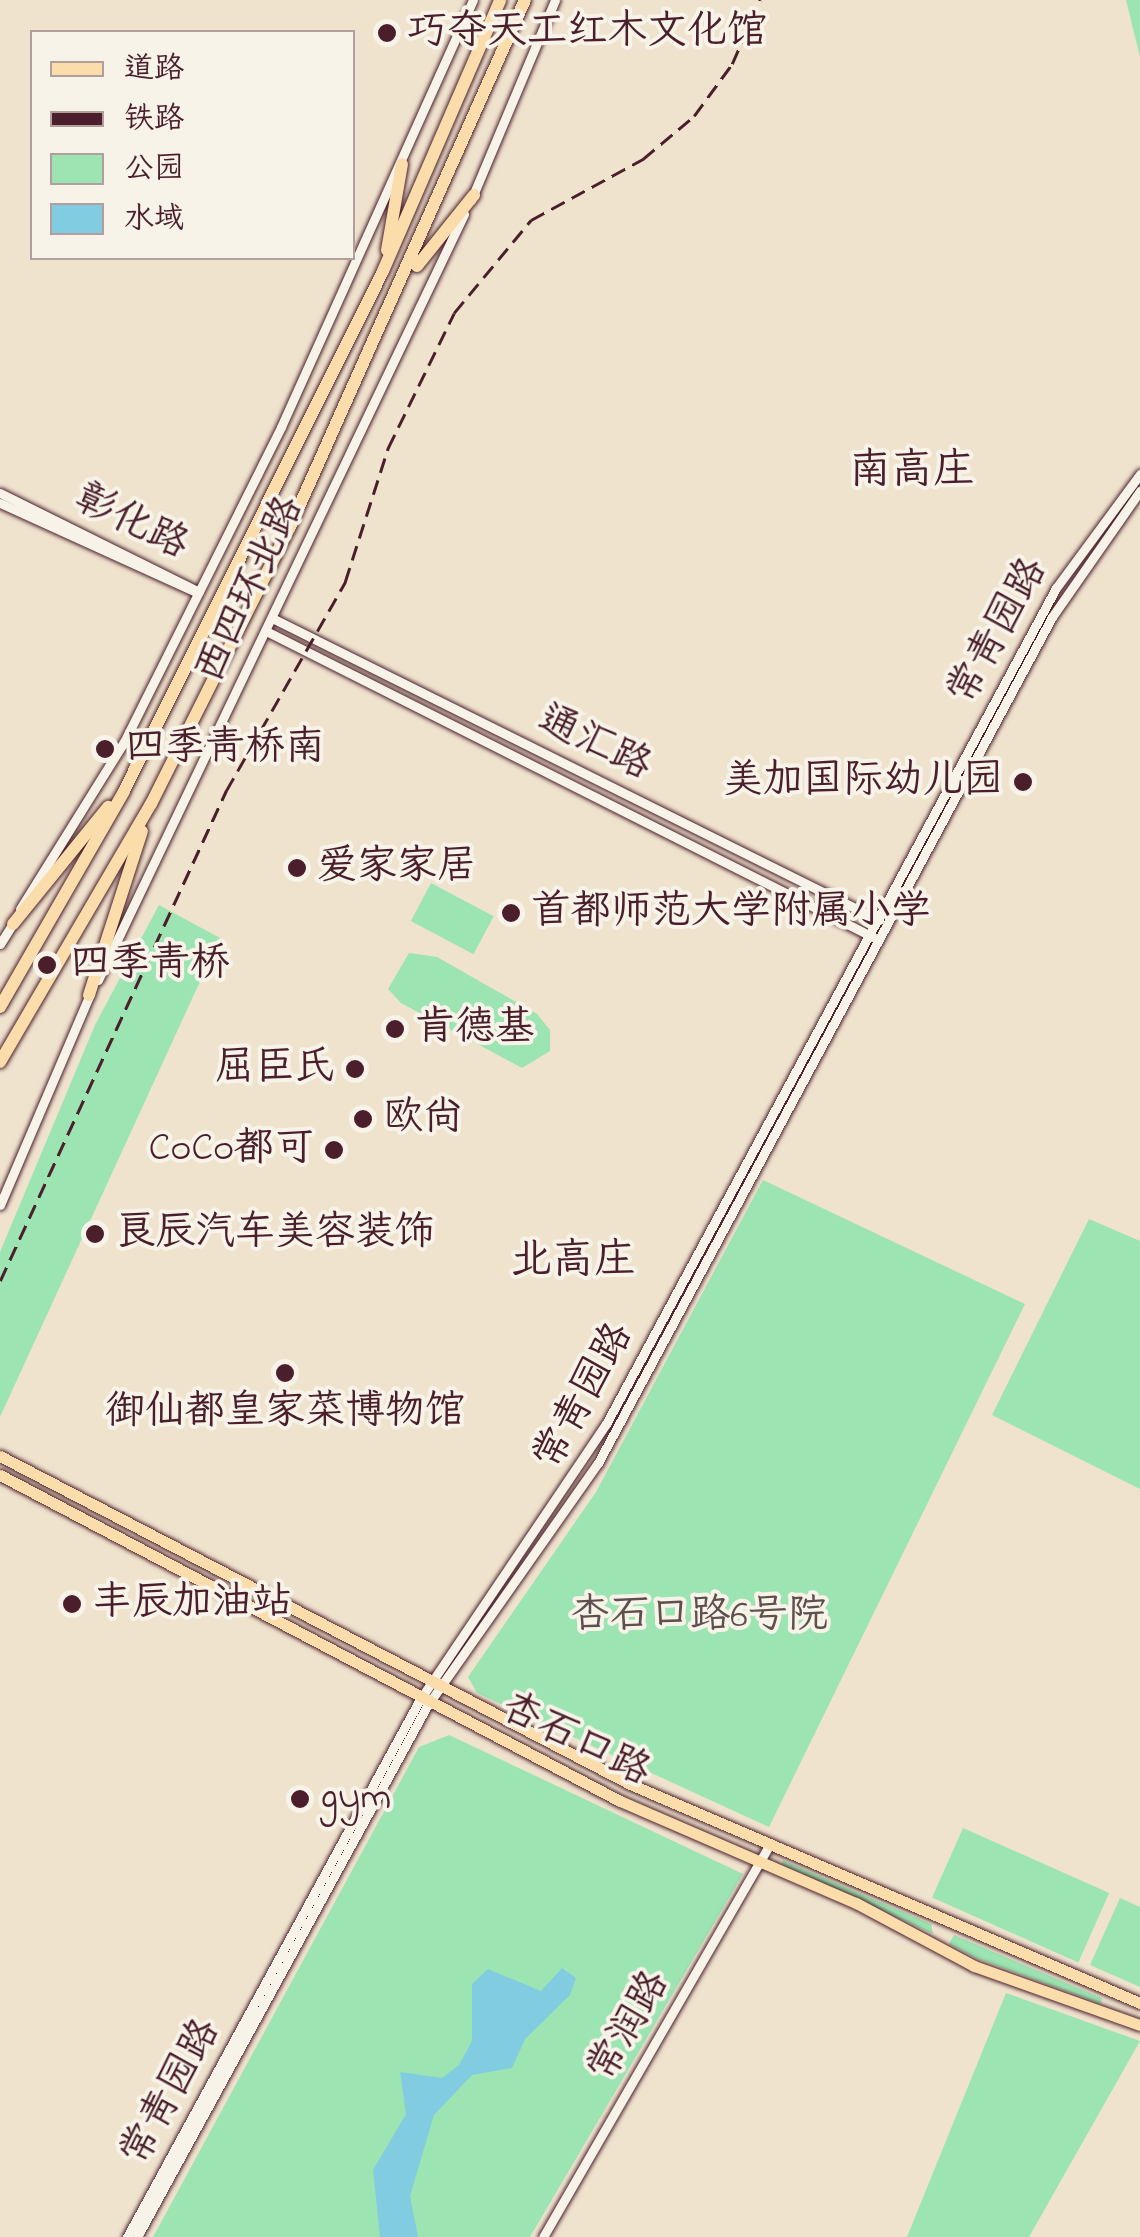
<!DOCTYPE html>
<meta charset="utf-8">
<style>
body{margin:0}
#map{position:relative;width:1140px;height:2237px;overflow:hidden;background:#f0e3ce;font-family:"Indie Flower","LXGW WenKai TC",sans-serif}
div>[style]{position:absolute}
.green>*{inset:0;background:#9ce4b2;transform-origin:0 0}
.water>*{inset:0;background:#82cce2}
.roads{filter:drop-shadow(0 0 2px #4a1f2b) drop-shadow(0 0 2px #4a1f2b)}
.minor>*{height:9px;margin:-4.5px;padding:0 4.5px;transform-origin:4.5px;border-radius:4.5px;background:#f7f3e8}
.major>*{height:11px;margin:-5.5px;padding:0 5.5px;transform-origin:5.5px;border-radius:5.5px;background:#fbdcab}
.highway>*{height:12px;margin:-6px;padding:0 6px;transform-origin:6px;border-radius:6px;background:#fbdcab}
.rail>*{height:2.5px;margin-top:-1.25px;transform-origin:0;background:repeating-linear-gradient(90deg,#4a1f2b 0 15px,transparent 0 23px)}
.dots>*{width:28px;height:28px;translate:-50% -50%;box-sizing:border-box;border:5px solid #f7f3e8;border-radius:50%}
span{translate:-50% -50%;white-space:nowrap;text-align:center;line-height:1.15;-webkit-text-stroke:8px #f7f3e8;paint-order:stroke}
.poi-label{font-size:40px;color:#4a1f2b}
.left{translate:0 -50%;text-align:left}
.right{translate:-100% -50%;text-align:right}
.street-label{font-size:40px;color:#4a1f2b}
.park-label{font-size:40px;color:#5e504d}
.neighbourhood-label{font-size:42px;color:#4a1f2b}
.legend{position:absolute;left:30px;top:30px;width:325px;height:230px;box-sizing:border-box;background:#f7f3e8;border:2px solid #b29e9c;margin:0;padding:12px 18px;list-style:none;font-size:30px;color:#4a1f2b}
.legend li{display:flex;align-items:center;gap:20px;height:50px}
.legend b{width:50px;border:2px solid #b29e9c}
</style>
<div id="map">
<div class="green">
<div style="clip-path:polygon(1126px 0,1140px 0,1140px 57px)"></div>
<div style="left:431px;top:883px;width:71px;height:43px;rotate:28deg"></div>
<div style="clip-path:polygon(159px 905px,220px 938px,0 1417px,0 1252px,95px 1025px)"></div>
<div style="clip-path:polygon(409px 953px,437px 957px,537px 1014px,550px 1030px,550px 1051px,522px 1068px,401px 1003px,388px 989px)"></div>
<div style="clip-path:polygon(763px 1180px,1025px 1304px,769px 1827px,477px 1693px,468px 1677px,596px 1492px)"></div>
<div style="clip-path:polygon(1089px 1219px,1140px 1241px,1140px 1489px,992px 1415px)"></div>
<div style="clip-path:polygon(449px 1735px,743px 1874px,530px 2237px,153px 2237px,419px 1747px)"></div>
<div style="left:963px;top:1828px;width:160px;height:76px;rotate:24deg"></div>
<div style="clip-path:polygon(783px 1860px,931px 1924px,933px 1934px,782px 1864px)"></div>
<div style="clip-path:polygon(1120px 1898px,1140px 1907px,1140px 1987px,1090px 1965px)"></div>
<div style="clip-path:polygon(954px 1935px,1102px 1998px,1101px 2004px,976px 1958px,949px 1944px)"></div>
<div style="clip-path:polygon(1006px 1993px,1140px 2041px,1029px 2237px,907px 2237px)"></div>
</div>
<div class="water">
<div style="clip-path:polygon(562px 1968px,576px 1978px,570px 1995px,525px 2039px,512px 2068px,472px 2075px,434px 2115px,410px 2196px,418px 2237px,380px 2237px,373px 2170px,406px 2114px,400px 2072px,442px 2078px,459px 2065px,472px 2041px,472px 1984px,488px 1969px,541px 1991px)"></div>
</div>
<div class="roads">
<div class="minor">
<div style="left:471px;top:200px;width:217px;rotate:-67.2deg"></div>
<div style="left:0;top:493px;width:222px;rotate:26.4deg"></div>
<div style="left:0;top:503px;width:215px;rotate:24.4deg"></div>
<div style="left:274px;top:619px;width:676px;rotate:26.45deg"></div>
<div style="left:268px;top:632px;width:678px;rotate:26.75deg"></div>
<div style="left:20px;top:909px;width:197px;rotate:-58.1deg"></div>
<div style="left:124px;top:742px;width:352px;rotate:-63.5deg"></div>
<div style="left:281px;top:427px;width:468px;rotate:-65.8deg"></div>
<div style="left:0;top:944px;width:25px;rotate:-58deg"></div>
<div style="left:98px;top:980px;width:849px;rotate:-64.46deg"></div>
<div style="left:0;top:1205px;width:229px;rotate:-66.9deg"></div>
<div style="left:127px;top:2237px;width:610px;rotate:-61.42deg"></div>
<div style="left:419px;top:1701px;width:334px;rotate:-56deg"></div>
<div style="left:606px;top:1424px;width:949px;rotate:-61.71deg"></div>
<div style="left:1056px;top:588px;width:142px;rotate:-53.6deg"></div>
<div style="left:137px;top:2237px;width:605px;rotate:-61.36deg"></div>
<div style="left:427px;top:1706px;width:297px;rotate:-54.9deg"></div>
<div style="left:598px;top:1463px;width:960px;rotate:-61.78deg"></div>
<div style="left:1052px;top:617px;width:154px;rotate:-55.1deg"></div>
<div style="left:543px;top:2237px;width:452px;rotate:-60deg"></div>
</div>
<div class="major">
<div style="left:0;top:1456px;width:710px;rotate:27.5deg"></div>
<div style="left:630px;top:1784px;width:555px;rotate:23.24deg"></div>
<div style="left:0;top:1475px;width:700px;rotate:27.74deg"></div>
<div style="left:620px;top:1801px;width:257px;rotate:23.4deg"></div>
<div style="left:856px;top:1903px;width:134px;rotate:28.1deg"></div>
<div style="left:974px;top:1966px;width:176px;rotate:19.6deg"></div>
</div>
<div class="highway">
<div style="left:387px;top:250px;width:87px;rotate:-80.1deg"></div>
<div style="left:417px;top:266px;width:91px;rotate:-51.2deg"></div>
<div style="left:13px;top:924px;width:151px;rotate:-50.9deg"></div>
<div style="left:89px;top:995px;width:172px;rotate:-72.1deg"></div>
<div style="left:0;top:1007px;width:249px;rotate:-60.1deg"></div>
<div style="left:124px;top:791px;width:581px;rotate:-63.52deg"></div>
<div style="left:383px;top:271px;width:295px;rotate:-66.6deg"></div>
<div style="left:0;top:1062px;width:299px;rotate:-59.7deg"></div>
<div style="left:151px;top:804px;width:310px;rotate:-63.4deg"></div>
<div style="left:290px;top:527px;width:577px;rotate:-65.97deg"></div>
</div>
</div>
<div class="rail">
<div style="left:0;top:1281px;width:540px;rotate:-65.24deg"></div>
<div style="left:226px;top:791px;width:241px;rotate:-60.3deg"></div>
<div style="left:345px;top:582px;width:141px;rotate:-72.2deg"></div>
<div style="left:388px;top:448px;width:150px;rotate:-63.9deg"></div>
<div style="left:454px;top:313px;width:121px;rotate:-50.4deg"></div>
<div style="left:531px;top:220px;width:128px;rotate:-28.6deg"></div>
<div style="left:643px;top:159px;width:67px;rotate:-40.1deg"></div>
<div style="left:694px;top:116px;width:64px;rotate:-53.8deg"></div>
<div style="left:732px;top:64px;width:70px;rotate:-66.4deg"></div>
</div>
<div class="dots">
<div style="left:387px;top:33px;background:#4a1f2b"></div>
<div style="left:105px;top:749px;background:#4a1f2b"></div>
<div style="left:1023px;top:782px;background:#4a1f2b"></div>
<div style="left:297px;top:868px;background:#4a1f2b"></div>
<div style="left:511px;top:913px;background:#4a1f2b"></div>
<div style="left:47px;top:965px;background:#4a1f2b"></div>
<div style="left:395px;top:1029px;background:#4a1f2b"></div>
<div style="left:355px;top:1069px;background:#4a1f2b"></div>
<div style="left:363px;top:1119px;background:#4a1f2b"></div>
<div style="left:334px;top:1150px;background:#4a1f2b"></div>
<div style="left:95px;top:1234px;background:#4a1f2b"></div>
<div style="left:285px;top:1373px;background:#4a1f2b"></div>
<div style="left:72px;top:1604px;background:#4a1f2b"></div>
<div style="left:300px;top:1799px;background:#4a1f2b"></div>
</div>
<div class="poi-label">
<span class="left" style="left:407px;top:33px">巧夺天工红木文化馆</span>
<span class="left" style="left:125px;top:749px">四季青桥南</span>
<span class="right" style="left:1003px;top:782px">美加国际幼儿园</span>
<span class="left" style="left:317px;top:868px">爱家家居</span>
<span class="left" style="left:531px;top:913px">首都师范大学附属小学</span>
<span class="left" style="left:70px;top:965px">四季青桥</span>
<span class="left" style="left:415px;top:1029px">肯德基</span>
<span class="right" style="left:335px;top:1069px">屈臣氏</span>
<span class="left" style="left:383px;top:1119px">欧尚</span>
<span class="right" style="left:314px;top:1150px">CoCo都可</span>
<span class="left" style="left:115px;top:1234px">良辰汽车美容装饰</span>
<span style="left:285px;top:1413px">御仙都皇家菜博物馆</span>
<span class="left" style="left:92px;top:1604px">丰辰加油站</span>
<span class="left" style="left:320px;top:1799px">gym</span>
</div>
<div class="street-label">
<span style="left:131px;top:523px;rotate:26deg">彰化路</span>
<span style="left:251px;top:590px;rotate:-65deg">西四环北路</span>
<span style="left:999px;top:632px;rotate:-61deg">常青园路</span>
<span style="left:594px;top:744px;rotate:26deg">通汇路</span>
<span style="left:585px;top:1397px;rotate:-61deg">常青园路</span>
<span style="left:575px;top:1741px;rotate:26deg">杏石口路</span>
<span style="left:630px;top:2027px;rotate:-60deg">常润路</span>
<span style="left:172px;top:2093px;rotate:-61deg">常青园路</span>
</div>
<div class="park-label">
<span style="left:699px;top:1617px">杏石口路6号院</span>
</div>
<div class="neighbourhood-label">
<span style="left:912px;top:472px">南高庄</span>
<span style="left:573px;top:1262px">北高庄</span>
</div>
<ul class="legend">
<li><b style="height:12px;background:#fbdcab"></b>道路</li>
<li><b style="height:12px;background:#4a1f2b"></b>铁路</li>
<li><b style="height:28px;background:#9ce4b2"></b>公园</li>
<li><b style="height:28px;background:#82cce2"></b>水域</li>
</ul>
</div>
